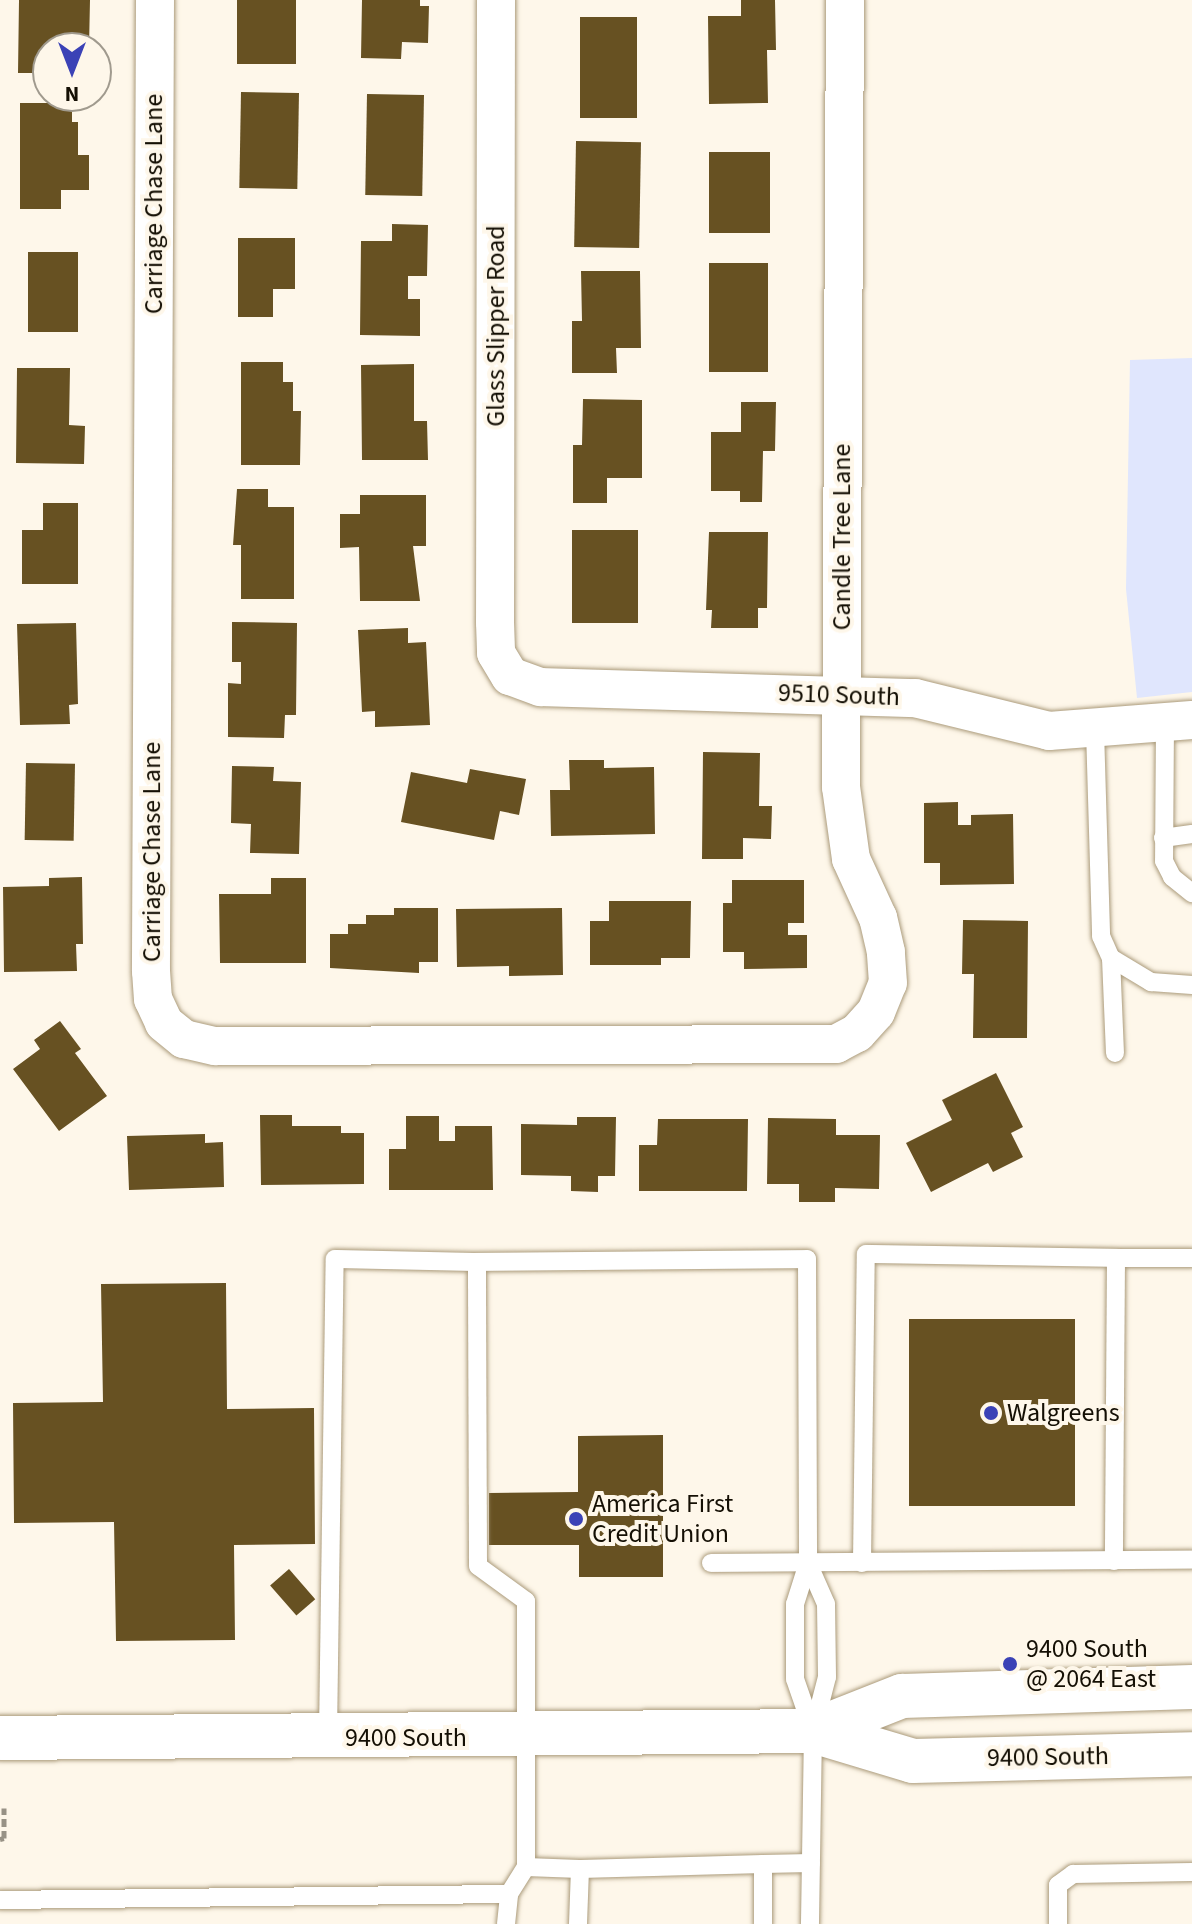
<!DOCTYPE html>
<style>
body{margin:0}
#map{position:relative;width:1192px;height:1924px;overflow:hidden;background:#fef7ea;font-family:"Source Sans 3",sans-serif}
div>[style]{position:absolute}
.green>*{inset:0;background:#e0e6fd}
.building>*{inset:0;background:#675122;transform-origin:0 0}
.path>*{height:5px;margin-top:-2.5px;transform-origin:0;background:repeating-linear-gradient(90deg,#989286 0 8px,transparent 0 12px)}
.roads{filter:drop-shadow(0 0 2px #ab9b7b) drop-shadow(0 0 2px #ab9b7b)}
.service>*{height:18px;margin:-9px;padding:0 9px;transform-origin:9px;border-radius:9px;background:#fff}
.minor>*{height:38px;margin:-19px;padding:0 19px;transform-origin:19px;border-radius:19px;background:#fff}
.secondary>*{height:44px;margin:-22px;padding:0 22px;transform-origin:22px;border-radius:22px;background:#fff}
.dots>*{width:22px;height:22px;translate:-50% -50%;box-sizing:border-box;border:4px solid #fef7ea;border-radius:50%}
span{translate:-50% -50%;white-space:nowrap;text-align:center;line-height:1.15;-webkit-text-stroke:8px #fef7ea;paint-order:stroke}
.street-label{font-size:26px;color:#140f04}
.poi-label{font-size:26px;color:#140f04}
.left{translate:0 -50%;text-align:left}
.north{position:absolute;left:32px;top:32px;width:80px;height:80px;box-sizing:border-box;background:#fef7ea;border:2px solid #a09a8e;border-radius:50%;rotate:180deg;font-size:22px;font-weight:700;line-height:32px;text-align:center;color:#140f04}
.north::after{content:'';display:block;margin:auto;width:28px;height:36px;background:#3b42b6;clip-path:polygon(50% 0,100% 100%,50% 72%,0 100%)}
</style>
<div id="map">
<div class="green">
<div style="clip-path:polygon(1192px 358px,1192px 692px,1137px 698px,1126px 589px,1130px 360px)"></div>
</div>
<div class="building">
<div style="clip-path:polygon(19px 0,90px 0,89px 48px,48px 48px,48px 73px,18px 73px)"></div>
<div style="left:237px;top:0;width:59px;height:64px"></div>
<div style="clip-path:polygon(362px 0,420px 0,420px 6px,429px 6px,428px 43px,402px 42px,401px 59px,361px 58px)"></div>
<div style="clip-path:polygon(741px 0,775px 0,776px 50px,767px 50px,768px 103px,709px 104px,708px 16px,741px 16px)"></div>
<div style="left:580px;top:17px;width:57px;height:101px"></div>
<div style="left:241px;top:92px;width:58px;height:96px;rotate:1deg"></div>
<div style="left:367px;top:94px;width:57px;height:101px;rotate:1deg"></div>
<div style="clip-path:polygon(20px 103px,72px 103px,72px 122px,78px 122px,78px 155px,89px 155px,89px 190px,61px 190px,61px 209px,20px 209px)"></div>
<div style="left:576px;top:141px;width:65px;height:106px;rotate:1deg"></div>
<div style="left:709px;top:152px;width:61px;height:81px"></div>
<div style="clip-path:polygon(392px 224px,428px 225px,427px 276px,408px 276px,408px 299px,420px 299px,420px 336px,360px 335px,361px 241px,392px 241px)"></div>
<div style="clip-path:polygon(238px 238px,295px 238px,295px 289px,273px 289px,273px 317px,238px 317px)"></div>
<div style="left:28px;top:252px;width:50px;height:80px"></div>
<div style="left:709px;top:263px;width:59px;height:109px"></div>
<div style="clip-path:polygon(581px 271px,640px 271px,641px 348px,616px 348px,617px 373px,572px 373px,572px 321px,582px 321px)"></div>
<div style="clip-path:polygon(241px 362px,283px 362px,283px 382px,293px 382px,293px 411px,301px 411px,300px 465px,241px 465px)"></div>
<div style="clip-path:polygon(414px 364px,414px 421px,427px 421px,428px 460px,362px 460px,361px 365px)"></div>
<div style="clip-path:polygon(17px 368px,70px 368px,69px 425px,85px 426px,84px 464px,16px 463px)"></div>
<div style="clip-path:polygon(583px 399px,642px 400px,642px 478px,607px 478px,607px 503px,573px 503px,573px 445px,582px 445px)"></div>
<div style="clip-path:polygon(741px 402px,776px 402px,775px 451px,763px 451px,762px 502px,740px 502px,740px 491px,711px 491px,711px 432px,741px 432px)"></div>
<div style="clip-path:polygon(237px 489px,268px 489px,268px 507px,294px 507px,294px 599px,241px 599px,241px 545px,233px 545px)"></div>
<div style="clip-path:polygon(360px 495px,426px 495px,426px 546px,413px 546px,420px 601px,360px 601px,359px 547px,340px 548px,340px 514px,360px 514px)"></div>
<div style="clip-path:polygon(43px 503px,78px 503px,78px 584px,22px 584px,22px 530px,43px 530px)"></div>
<div style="left:572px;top:530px;width:66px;height:93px"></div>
<div style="clip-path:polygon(709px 532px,768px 532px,767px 608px,758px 608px,758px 628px,711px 628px,712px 610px,706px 610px)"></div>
<div style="clip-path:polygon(232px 622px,297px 623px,296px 715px,285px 715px,284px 738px,228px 737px,228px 683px,241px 684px,241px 662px,232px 662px)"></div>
<div style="clip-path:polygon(76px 623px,78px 704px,69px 705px,70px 724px,20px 725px,17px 624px)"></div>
<div style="clip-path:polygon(408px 628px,408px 643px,426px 642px,430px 725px,375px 727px,375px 711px,362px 712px,358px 630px)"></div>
<div style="clip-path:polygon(703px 752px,760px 753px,759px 806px,772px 806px,771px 839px,743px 838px,743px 859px,702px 859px)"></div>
<div style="clip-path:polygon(569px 760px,604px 760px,604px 768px,654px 767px,655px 834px,551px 836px,550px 790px,570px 790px)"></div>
<div style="left:26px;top:763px;width:49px;height:77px;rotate:1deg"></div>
<div style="clip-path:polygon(232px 766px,274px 767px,273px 781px,301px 782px,299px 854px,250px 853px,251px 824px,231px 823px)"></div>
<div style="clip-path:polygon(470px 769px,526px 779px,519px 815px,500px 811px,494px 840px,401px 822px,411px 772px,467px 783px)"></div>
<div style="clip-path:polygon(958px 802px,958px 825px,971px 825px,971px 815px,1013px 814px,1014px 884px,940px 885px,940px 863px,924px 863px,924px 803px)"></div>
<div style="clip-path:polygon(82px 877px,83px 944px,76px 944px,77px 971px,4px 972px,3px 887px,49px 886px,49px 878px)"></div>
<div style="clip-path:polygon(271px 878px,306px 878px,306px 963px,220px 963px,219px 894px,271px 894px)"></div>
<div style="clip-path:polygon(732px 880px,804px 880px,804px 923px,788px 923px,788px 935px,807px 935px,807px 968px,744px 969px,744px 952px,723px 952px,723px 903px,732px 903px)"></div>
<div style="clip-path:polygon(609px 901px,691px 901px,690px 958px,661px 958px,661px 965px,590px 965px,590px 921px,609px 921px)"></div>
<div style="clip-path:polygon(394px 908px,438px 908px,438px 962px,419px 962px,419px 973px,330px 968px,330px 934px,348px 934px,348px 924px,366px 924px,366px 915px,394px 915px)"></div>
<div style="clip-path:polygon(562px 908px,563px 975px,509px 976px,509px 966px,457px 967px,456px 909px)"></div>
<div style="clip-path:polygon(963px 920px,1028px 921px,1027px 1038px,973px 1038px,974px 974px,962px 974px)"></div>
<div style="clip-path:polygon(60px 1021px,81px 1049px,75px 1053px,107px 1096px,59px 1131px,13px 1069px,40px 1049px,34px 1040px)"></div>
<div style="clip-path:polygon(996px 1073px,1023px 1127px,1011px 1133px,1023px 1157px,993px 1172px,988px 1163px,931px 1192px,906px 1143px,952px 1120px,942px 1100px)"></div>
<div style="clip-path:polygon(260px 1115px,292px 1115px,292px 1126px,341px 1126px,341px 1133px,364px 1133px,364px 1184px,261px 1185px)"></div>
<div style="clip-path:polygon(406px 1116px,439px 1116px,439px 1141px,455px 1141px,455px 1126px,492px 1126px,493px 1190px,389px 1190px,389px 1149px,406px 1149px)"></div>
<div style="clip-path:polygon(577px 1117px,616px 1117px,615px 1176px,598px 1176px,598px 1192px,571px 1191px,571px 1176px,521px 1175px,521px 1124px,577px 1125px)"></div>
<div style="clip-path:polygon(768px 1118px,836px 1119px,836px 1135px,880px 1135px,879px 1189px,835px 1188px,835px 1202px,799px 1202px,799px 1184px,767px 1184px)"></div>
<div style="clip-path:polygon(658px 1119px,748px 1119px,747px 1191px,639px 1191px,639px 1145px,657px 1145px)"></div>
<div style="clip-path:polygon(205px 1134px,205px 1143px,223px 1142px,224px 1187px,129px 1190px,127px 1136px)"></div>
<div style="clip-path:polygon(226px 1283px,227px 1409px,314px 1408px,315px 1544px,234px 1545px,235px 1640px,116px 1641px,114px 1522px,14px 1523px,13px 1403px,103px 1402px,101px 1284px)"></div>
<div style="left:909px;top:1319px;width:166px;height:187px"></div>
<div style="clip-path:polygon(663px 1435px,663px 1577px,579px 1577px,579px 1545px,489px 1545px,489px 1493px,578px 1492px,578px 1436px)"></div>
<div style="left:289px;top:1569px;width:40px;height:25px;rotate:49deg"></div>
</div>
<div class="path">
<div style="left:0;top:1839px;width:4px;rotate:-14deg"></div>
<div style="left:4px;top:1838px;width:30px;rotate:-90deg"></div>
</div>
<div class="roads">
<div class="service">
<div style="left:1165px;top:723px;width:138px;rotate:90.4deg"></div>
<div style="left:1164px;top:861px;width:18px;rotate:63deg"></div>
<div style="left:1172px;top:877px;width:26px;rotate:39deg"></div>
<div style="left:1095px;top:730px;width:206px;rotate:88.3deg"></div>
<div style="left:1101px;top:936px;width:24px;rotate:66deg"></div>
<div style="left:1111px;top:958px;width:47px;rotate:31deg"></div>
<div style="left:1151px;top:982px;width:41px;rotate:4.2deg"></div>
<div style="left:1163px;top:838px;width:29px;rotate:-8deg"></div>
<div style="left:1111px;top:958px;width:95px;rotate:87.6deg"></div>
<div style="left:1116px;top:1258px;width:76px"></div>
<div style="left:711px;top:1563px;width:481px;rotate:-0.4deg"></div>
<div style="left:808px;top:1563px;width:45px;rotate:66.3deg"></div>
<div style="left:826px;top:1604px;width:73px;rotate:89.2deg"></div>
<div style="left:827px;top:1677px;width:56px;rotate:104.5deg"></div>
<div style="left:813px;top:1731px;width:193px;rotate:90.9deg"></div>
<div style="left:862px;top:1563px;width:309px;rotate:-89.3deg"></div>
<div style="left:866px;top:1254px;width:250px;rotate:0.9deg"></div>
<div style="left:1116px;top:1258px;width:303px;rotate:90.4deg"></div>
<div style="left:328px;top:1735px;width:476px;rotate:-89.2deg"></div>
<div style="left:335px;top:1259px;width:142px;rotate:1.2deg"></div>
<div style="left:526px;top:1867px;width:54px;rotate:2.1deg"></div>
<div style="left:580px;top:1869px;width:55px;rotate:92.1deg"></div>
<div style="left:580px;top:1869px;width:183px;rotate:-1.6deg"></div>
<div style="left:0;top:1900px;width:509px;rotate:-0.68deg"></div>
<div style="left:506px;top:1924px;width:30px;rotate:-84deg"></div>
<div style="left:509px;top:1894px;width:32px;rotate:-58deg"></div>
<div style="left:526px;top:1867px;width:266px;rotate:-90deg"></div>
<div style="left:526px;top:1601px;width:59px;rotate:-143.9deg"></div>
<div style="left:478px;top:1566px;width:304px;rotate:-90.2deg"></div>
<div style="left:477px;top:1262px;width:330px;rotate:-0.5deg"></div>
<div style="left:807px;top:1259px;width:304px;rotate:89.8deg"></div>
<div style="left:808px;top:1563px;width:43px;rotate:107.6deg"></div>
<div style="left:795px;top:1604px;width:75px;rotate:90deg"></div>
<div style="left:795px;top:1679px;width:55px;rotate:70.9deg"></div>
<div style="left:763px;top:1924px;width:60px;rotate:-90deg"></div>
<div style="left:763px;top:1864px;width:48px;rotate:-1.2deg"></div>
<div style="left:1058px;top:1924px;width:39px;rotate:-90deg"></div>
<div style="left:1058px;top:1885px;width:19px;rotate:-36deg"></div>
<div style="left:1073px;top:1874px;width:119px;rotate:-1deg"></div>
</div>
<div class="minor">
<div style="left:155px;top:0;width:971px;rotate:90.24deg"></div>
<div style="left:151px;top:971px;width:28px;rotate:86deg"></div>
<div style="left:153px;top:999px;width:26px;rotate:65deg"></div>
<div style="left:164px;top:1023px;width:26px;rotate:39deg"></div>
<div style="left:184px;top:1039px;width:32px;rotate:13deg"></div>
<div style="left:215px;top:1046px;width:621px;rotate:-0.18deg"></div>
<div style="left:836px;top:1044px;width:24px;rotate:-28deg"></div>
<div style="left:857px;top:1033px;width:28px;rotate:-48deg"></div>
<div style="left:876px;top:1012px;width:31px;rotate:-68deg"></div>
<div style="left:888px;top:983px;width:31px;rotate:-94deg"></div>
<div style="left:886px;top:952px;width:35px;rotate:-103deg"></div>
<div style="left:878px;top:918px;width:65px;rotate:-114.6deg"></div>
<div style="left:851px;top:859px;width:73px;rotate:-97.9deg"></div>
<div style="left:841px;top:787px;width:787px;rotate:-89.71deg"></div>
<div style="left:496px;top:0;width:622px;rotate:90.09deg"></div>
<div style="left:495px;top:622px;width:31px;rotate:88deg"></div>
<div style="left:496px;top:653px;width:27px;rotate:59deg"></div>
<div style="left:510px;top:676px;width:33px;rotate:20deg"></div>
<div style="left:541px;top:687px;width:374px;rotate:1.7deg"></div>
<div style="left:915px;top:698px;width:138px;rotate:13.8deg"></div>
<div style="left:1049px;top:731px;width:143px;rotate:-4.4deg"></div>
</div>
<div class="secondary">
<div style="left:813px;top:1731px;width:96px;rotate:-21.5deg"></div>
<div style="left:902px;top:1696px;width:290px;rotate:-1.8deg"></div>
<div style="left:0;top:1738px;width:813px;rotate:-0.49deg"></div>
<div style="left:813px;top:1731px;width:104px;rotate:16.7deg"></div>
<div style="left:913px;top:1761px;width:279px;rotate:-1.4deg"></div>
</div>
</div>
<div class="dots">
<div style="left:991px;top:1413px;background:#3b42b6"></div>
<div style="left:576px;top:1519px;background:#3b42b6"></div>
<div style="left:1010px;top:1664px;background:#3b42b6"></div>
</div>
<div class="street-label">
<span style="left:154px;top:204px;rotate:-90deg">Carriage Chase Lane</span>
<span style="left:496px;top:326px;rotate:-90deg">Glass Slipper Road</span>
<span style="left:842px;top:537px;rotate:-90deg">Candle Tree Lane</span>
<span style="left:839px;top:695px;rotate:2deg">9510 South</span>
<span style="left:152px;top:852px;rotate:-90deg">Carriage Chase Lane</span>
<span style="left:406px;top:1738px">9400 South</span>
<span style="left:1048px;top:1757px;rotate:-1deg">9400 South</span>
</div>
<div class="poi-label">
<span class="left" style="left:1007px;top:1413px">Walgreens</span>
<span class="left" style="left:592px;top:1519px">America First<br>Credit Union</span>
<span class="left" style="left:1026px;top:1664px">9400 South<br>@ 2064 East</span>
</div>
<div class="north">N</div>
</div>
